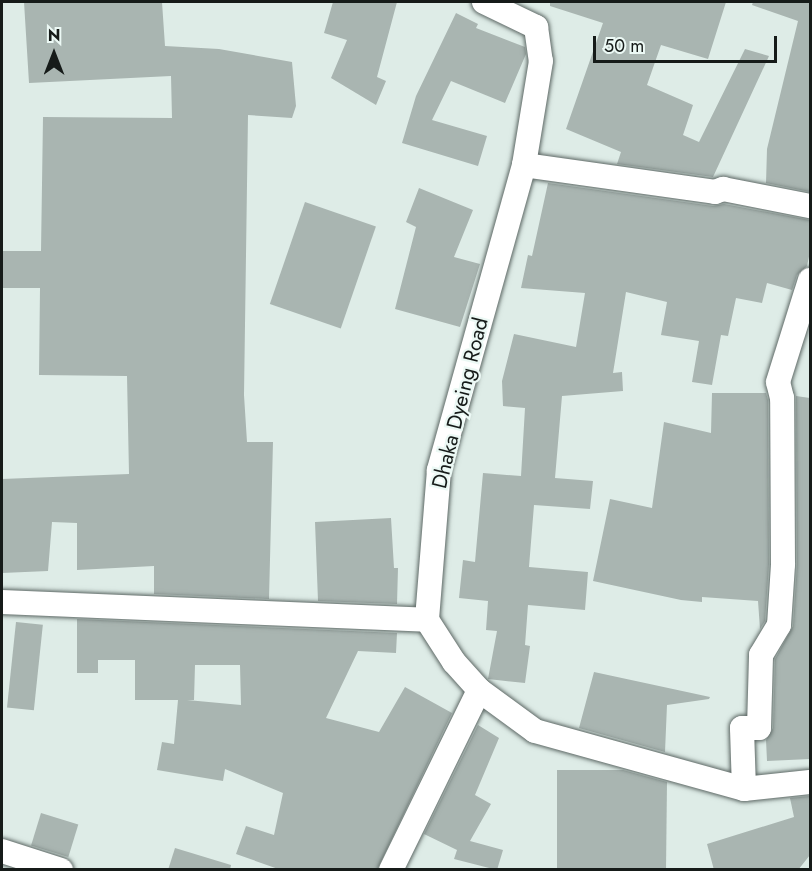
<!DOCTYPE html>
<style>
body{margin:0}
#map{position:relative;width:812px;height:871px;overflow:hidden;background:#deece7;font-family:Jost,sans-serif}
div>[style]{position:absolute}
.building>*{inset:0;background:#a9b5b1;transform-origin:0 0}
.roads{filter:drop-shadow(0 0 2px #5d6865) drop-shadow(0 0 2px #5d6865)}
.minor>*{height:24px;margin:-12px;padding:0 12px;transform-origin:12px;border-radius:12px;background:#fff}
span{translate:-50% -50%;white-space:nowrap;text-align:center;line-height:1.15;-webkit-text-stroke:4.5px #ecf9f5;paint-order:stroke}
.street-label{font-size:21px;color:#161b19}
.frame{position:absolute;inset:0;border:3px solid #161b19;pointer-events:none}
.north{position:absolute;left:24px;top:24px;width:60px;height:60px;-webkit-text-stroke:4px #ecf9f5;paint-order:stroke;rotate:0deg;font-size:16px;font-weight:700;line-height:24px;text-align:center;color:#161b19}
.north::after{content:'';display:block;margin:auto;width:21px;height:27px;background:#161b19;clip-path:polygon(50% 0,100% 100%,50% 72%,0 100%)}
.scale{position:absolute;left:593px;top:36px;width:184px;height:27px;box-sizing:border-box;border:3px solid #161b19;border-top:0;padding-left:8px;font-size:18px;line-height:21px;white-space:nowrap;color:#161b19;-webkit-text-stroke:4px #ecf9f5;paint-order:stroke}
</style>
<div id="map">
<div class="building">
<div style="clip-path:polygon(24px 2px,162px 2px,165px 46px,219px 49px,292px 62px,296px 106px,292px 118px,248px 115px,244px 395px,247px 442px,273px 442px,269px 599px,154px 594px,154px 566px,77px 570px,77px 523px,52px 522px,48px 571px,2px 573px,2px 479px,129px 474px,127px 376px,39px 375px,40px 288px,2px 288px,2px 251px,41px 251px,43px 117px,172px 118px,171px 76px,29px 83px)"></div>
<div style="clip-path:polygon(333px 2px,397px 2px,377px 77px,386px 81px,376px 105px,331px 78px,347px 40px,324px 33px)"></div>
<div style="clip-path:polygon(550px 2px,726px 2px,708px 59px,661px 45px,647px 85px,693px 105px,683px 135px,699px 142px,745px 49px,769px 56px,713px 177px,617px 164px,621px 152px,566px 129px,603px 23px,550px 6px)"></div>
<div style="clip-path:polygon(753px 2px,810px 2px,810px 192px,766px 183px,767px 149px,798px 21px,752px 5px)"></div>
<div style="clip-path:polygon(456px 13px,478px 24px,476px 28px,525px 47px,526px 54px,505px 103px,451px 81px,432px 120px,487px 136px,478px 166px,402px 143px,416px 96px)"></div>
<div style="clip-path:polygon(548px 183px,713px 206px,724px 204px,810px 220px,810px 252px,807px 266px,797px 275px,792px 290px,767px 283px,762px 303px,736px 298px,728px 336px,721px 335px,712px 385px,692px 382px,699px 341px,661px 335px,667px 302px,626px 292px,613px 373px,622px 372px,623px 391px,562px 396px,555px 478px,593px 481px,590px 509px,534px 505px,529px 567px,588px 572px,585px 610px,528px 605px,525px 645px,530px 646px,525px 683px,488px 679px,497px 631px,486px 630px,488px 601px,459px 598px,463px 560px,475px 562px,483px 473px,521px 476px,525px 408px,503px 406px,502px 381px,514px 334px,576px 347px,585px 293px,521px 288px,528px 255px,532px 256px)"></div>
<div style="clip-path:polygon(419px 188px,473px 210px,454px 257px,480px 264px,460px 327px,395px 309px,416px 227px,406px 222px)"></div>
<div style="left:305px;top:202px;width:75px;height:108px;rotate:19deg"></div>
<div style="clip-path:polygon(712px 393px,766px 393px,768px 400px,769px 564px,765px 621px,760px 629px,758px 601px,702px 597px,702px 602px,681px 600px,593px 581px,610px 499px,652px 508px,664px 422px,711px 433px)"></div>
<div style="clip-path:polygon(796px 396px,810px 398px,810px 759px,767px 761px,766px 740px,773px 728px,775px 659px,793px 626px,797px 564px)"></div>
<div style="clip-path:polygon(391px 518px,394px 568px,398px 568px,397px 604px,318px 601px,315px 522px)"></div>
<div style="clip-path:polygon(evenodd,77px 619px,397px 633px,396px 653px,358px 651px,326px 718px,379px 732px,405px 687px,452px 713px,377px 870px,281px 870px,236px 854px,246px 826px,274px 835px,283px 793px,225px 769px,223px 781px,157px 770px,162px 742px,174px 744px,178px 700px,135px 700px,135px 660px,98px 660px,98px 673px,77px 673px,77px 619px,195px 665px,240px 665px,241px 705px,187px 700px,194px 700px,195px 665px)"></div>
<div style="left:16px;top:622px;width:27px;height:86px;rotate:6deg"></div>
<div style="clip-path:polygon(594px 672px,710px 697px,709px 699px,667px 705px,665px 752px,579px 728px)"></div>
<div style="clip-path:polygon(478px 725px,499px 738px,475px 795px,491px 804px,470px 841px,503px 850px,497px 870px,454px 859px,457px 850px,424px 834px)"></div>
<div style="clip-path:polygon(557px 770px,623px 770px,667px 782px,666px 870px,557px 870px)"></div>
<div style="clip-path:polygon(810px 796px,810px 855px,798px 870px,714px 870px,707px 844px,794px 817px,790px 798px)"></div>
<div style="left:41px;top:813px;width:39px;height:34px;rotate:17deg"></div>
<div style="clip-path:polygon(175px 848px,231px 865px,230px 870px,168px 870px)"></div>
</div>
<div class="roads">
<div class="minor">
<div style="left:484px;top:2px;width:58px;rotate:25.7deg"></div>
<div style="left:536px;top:27px;width:34px;rotate:82deg"></div>
<div style="left:541px;top:61px;width:105px;rotate:99.3deg"></div>
<div style="left:524px;top:165px;width:317px;rotate:105.6deg"></div>
<div style="left:439px;top:470px;width:150px;rotate:94.6deg"></div>
<div style="left:427px;top:620px;width:50px;rotate:57.3deg"></div>
<div style="left:454px;top:662px;width:38px;rotate:48deg"></div>
<div style="left:479px;top:690px;width:69px;rotate:36.2deg"></div>
<div style="left:535px;top:731px;width:217px;rotate:15.5deg"></div>
<div style="left:744px;top:789px;width:66px;rotate:-6.1deg"></div>
<div style="left:524px;top:165px;width:193px;rotate:8deg"></div>
<div style="left:715px;top:192px;width:9px;rotate:-21deg"></div>
<div style="left:723px;top:189px;width:89px;rotate:11.1deg"></div>
<div style="left:2px;top:602px;width:425px;rotate:2.4deg"></div>
<div style="left:744px;top:789px;width:61px;rotate:-91.9deg"></div>
<div style="left:742px;top:728px;width:17px"></div>
<div style="left:759px;top:728px;width:73px;rotate:-88.4deg"></div>
<div style="left:761px;top:655px;width:35px;rotate:-59deg"></div>
<div style="left:779px;top:625px;width:61px;rotate:-86.2deg"></div>
<div style="left:783px;top:564px;width:166px;rotate:-90.3deg"></div>
<div style="left:782px;top:398px;width:16px;rotate:-104deg"></div>
<div style="left:778px;top:382px;width:107px;rotate:-72.6deg"></div>
<div style="left:2px;top:851px;width:62px;rotate:17.9deg"></div>
<div style="left:391px;top:870px;width:200px;rotate:-63.9deg"></div>
</div>
</div>
<div class="street-label">
<span style="left:460px;top:403px;rotate:-76deg">Dhaka Dyeing Road</span>
</div>
<div class="frame"></div>
<div class="north">N</div>
<div class="scale">50 m</div>
</div>
